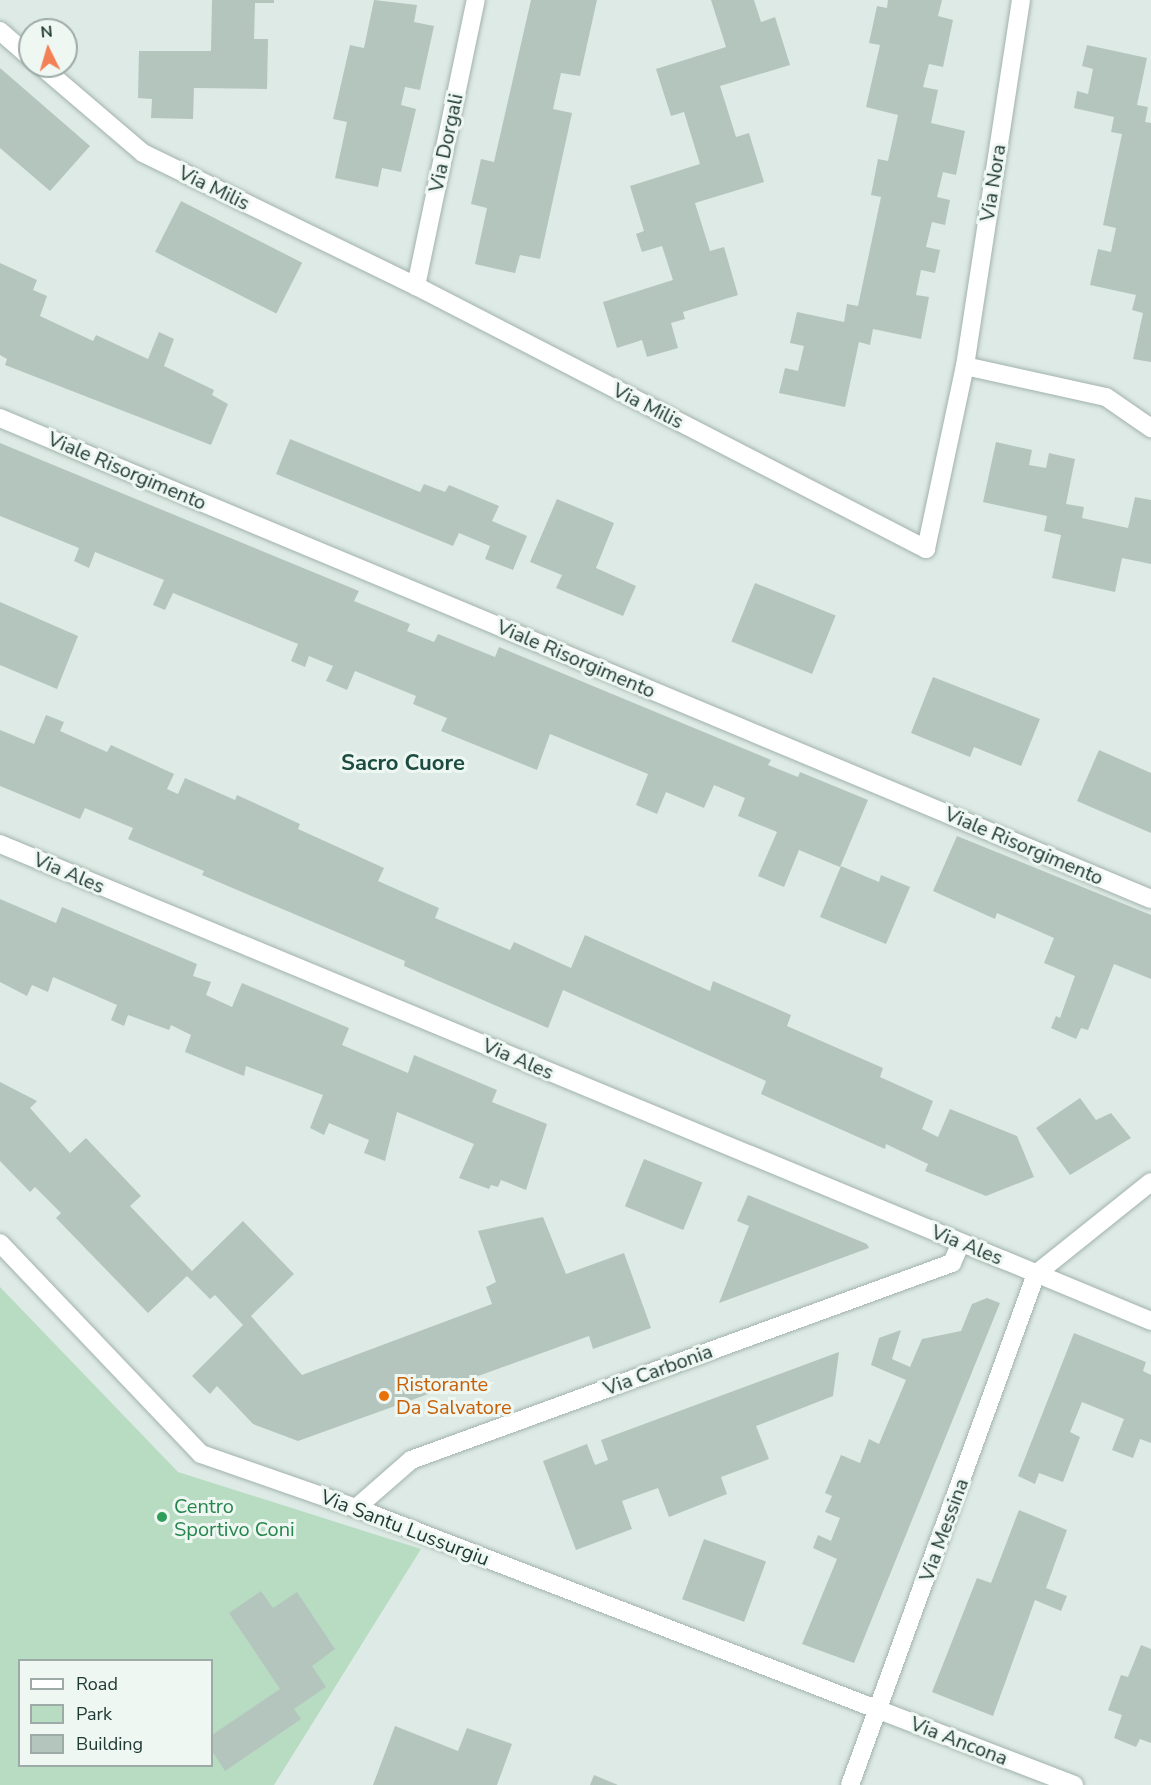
<!DOCTYPE html>
<style>
body{margin:0}
#map{position:relative;width:1151px;height:1785px;overflow:hidden;background:#deeae5;font-family:"Nunito Sans",sans-serif}
div>[style]{position:absolute}
.green>*{inset:0;background:#b7dcc2}
.building>*{inset:0;background:#b4c5be;transform-origin:0 0}
.roads{filter:drop-shadow(0 0 2px #a1b2ac) drop-shadow(0 0 2px #a1b2ac)}
.minor>*{height:18px;margin:-9px;padding:0 9px;transform-origin:9px;border-radius:9px;background:#fff}
.tertiary>*{height:18px;margin:-9px;padding:0 9px;transform-origin:9px;border-radius:9px;background:#fff}
.dots>*{width:16px;height:16px;translate:-50% -50%;box-sizing:border-box;border:3px solid #eff7f3;border-radius:50%}
span{translate:-50% -50%;white-space:nowrap;text-align:center;line-height:1.15;-webkit-text-stroke:6px #eff7f3;paint-order:stroke}
.street-label{font-size:20px;color:#203a34}
.food-label{font-size:20px;color:#c56008}
.left{translate:0 -50%;text-align:left}
.leisure-label{font-size:20px;color:#27864d}
.quarter-label{font-size:22px;color:#1c4c41;font-weight:700}
.legend{position:absolute;left:18px;top:1659px;width:195px;height:108px;box-sizing:border-box;background:#eff7f3;border:2px solid #9caba7;margin:0;padding:8px 10px;list-style:none;font-size:18px;color:#203a34}
.legend li{display:flex;align-items:center;gap:12px;height:30px}
.legend b{width:30px;border:2px solid #9caba7}
.north{position:absolute;left:18px;top:18px;width:60px;height:60px;box-sizing:border-box;background:#eff7f3;border:2px solid #9caba7;border-radius:50%;rotate:355deg;font-size:16px;font-weight:700;line-height:24px;text-align:center;color:#203a34}
.north::after{content:'';display:block;margin:auto;width:21px;height:27px;background:#f28054;clip-path:polygon(50% 0,100% 100%,50% 72%,0 100%)}
</style>
<div id="map">
<div class="green">
<div style="clip-path:polygon(evenodd,0 1287px,178px 1472px,421px 1549px,274px 1785px,0 1785px,0 1287px,20px 1660px,212px 1660px,212px 1766px,20px 1766px,20px 1660px)"></div>
</div>
<div class="building">
<div style="clip-path:polygon(212px 0,274px 0,274px 3px,255px 3px,254px 39px,268px 39px,267px 89px,194px 88px,193px 119px,151px 118px,152px 99px,138px 98px,139px 51px,211px 51px)"></div>
<div style="clip-path:polygon(374px 0,417px 5px,414px 22px,434px 26px,420px 90px,405px 87px,401px 105px,416px 109px,401px 172px,382px 168px,378px 187px,335px 178px,347px 122px,333px 119px,350px 45px,364px 48px)"></div>
<div style="clip-path:polygon(531px 0,597px 0,580px 76px,561px 73px,553px 109px,572px 113px,540px 259px,520px 255px,515px 273px,475px 264px,487px 208px,471px 204px,481px 159px,494px 162px)"></div>
<div style="clip-path:polygon(711px 0,754px 0,761px 22px,775px 17px,790px 65px,720px 86px,736px 137px,749px 133px,764px 182px,695px 203px,710px 251px,724px 247px,738px 295px,683px 312px,685px 319px,671px 323px,678px 348px,647px 357px,642px 340px,617px 348px,603px 302px,673px 280px,662px 246px,642px 252px,636px 234px,644px 231px,630px 186px,700px 164px,684px 112px,671px 116px,656px 69px,726px 47px)"></div>
<div style="clip-path:polygon(888px 0,942px 0,938px 16px,953px 20px,943px 67px,929px 64px,923px 87px,938px 90px,931px 123px,965px 131px,956px 175px,943px 172px,937px 197px,950px 200px,945px 225px,932px 222px,926px 247px,940px 250px,935px 273px,921px 270px,916px 295px,929px 297px,921px 339px,873px 329px,870px 345px,859px 342px,845px 407px,779px 393px,785px 368px,798px 371px,804px 346px,790px 343px,797px 312px,844px 322px,847px 304px,858px 306px,881px 197px,871px 195px,878px 159px,888px 161px,898px 115px,866px 107px,880px 45px,869px 43px,877px 6px,887px 8px)"></div>
<div style="clip-path:polygon(1087px 45px,1147px 58px,1137px 105px,1148px 107px,1145px 122px,1151px 123px,1151px 362px,1133px 359px,1143px 313px,1132px 310px,1136px 295px,1090px 285px,1098px 249px,1111px 252px,1116px 228px,1103px 225px,1122px 134px,1111px 132px,1114px 117px,1074px 108px,1077px 91px,1088px 94px,1093px 69px,1082px 66px)"></div>
<div style="clip-path:polygon(0 68px,90px 146px,50px 191px,0 148px)"></div>
<div style="left:181px;top:201px;width:136px;height:57px;rotate:27deg"></div>
<div style="clip-path:polygon(0 263px,37px 280px,33px 290px,47px 296px,40px 316px,93px 341px,96px 335px,148px 359px,159px 332px,174px 339px,164px 366px,214px 390px,212px 395px,228px 404px,211px 445px,5px 365px,7px 359px,0 355px)"></div>
<div style="clip-path:polygon(290px 439px,420px 492px,424px 484px,445px 492px,449px 485px,499px 506px,492px 521px,527px 536px,513px 570px,485px 559px,490px 546px,459px 533px,453px 546px,276px 474px)"></div>
<div style="clip-path:polygon(996px 442px,1032px 450px,1029px 465px,1046px 468px,1049px 453px,1075px 459px,1066px 504px,1084px 507px,1082px 518px,1128px 528px,1135px 497px,1151px 500px,1151px 564px,1122px 558px,1115px 592px,1052px 578px,1061px 535px,1044px 531px,1047px 516px,983px 502px)"></div>
<div style="clip-path:polygon(0 443px,359px 591px,354px 601px,410px 624px,407px 631px,434px 642px,438px 634px,495px 657px,499px 647px,771px 760px,768px 765px,798px 777px,800px 772px,868px 800px,840px 867px,799px 850px,784px 887px,758px 876px,777px 832px,738px 816px,745px 798px,714px 785px,704px 808px,666px 792px,657px 814px,636px 805px,648px 774px,550px 734px,537px 770px,441px 731px,447px 718px,413px 704px,416px 696px,355px 671px,347px 690px,326px 681px,333px 666px,309px 656px,305px 667px,291px 661px,298px 644px,173px 593px,165px 610px,153px 605px,164px 580px,95px 552px,89px 568px,74px 561px,79px 548px,0 516px)"></div>
<div style="clip-path:polygon(557px 499px,614px 523px,596px 568px,636px 586px,623px 616px,556px 588px,562px 575px,530px 562px)"></div>
<div style="left:755px;top:583px;width:87px;height:63px;rotate:22deg"></div>
<div style="clip-path:polygon(0 602px,78px 636px,57px 689px,0 665px)"></div>
<div style="clip-path:polygon(933px 677px,1040px 719px,1021px 766px,974px 747px,970px 757px,911px 733px)"></div>
<div style="clip-path:polygon(46px 715px,64px 722px,60px 731px,107px 752px,111px 745px,174px 774px,167px 789px,178px 794px,185px 778px,235px 800px,237px 795px,300px 824px,298px 829px,384px 868px,378px 881px,439px 908px,435px 918px,510px 950px,514px 942px,571px 968px,585px 935px,710px 991px,713px 981px,791px 1015px,787px 1026px,883px 1068px,880px 1077px,933px 1101px,922px 1129px,938px 1137px,950px 1109px,1017px 1136px,1034px 1177px,986px 1196px,925px 1171px,928px 1164px,886px 1144px,885px 1149px,761px 1094px,766px 1081px,563px 990px,548px 1028px,404px 966px,405px 961px,202px 875px,204px 871px,128px 839px,133px 828px,85px 808px,80px 819px,0 786px,0 730px,34px 744px)"></div>
<div style="clip-path:polygon(1099px 750px,1151px 773px,1151px 833px,1077px 801px)"></div>
<div style="clip-path:polygon(957px 836px,1151px 915px,1151px 979px,1114px 964px,1088px 1030px,1081px 1028px,1076px 1039px,1051px 1028px,1056px 1016px,1060px 1018px,1075px 976px,1044px 963px,1054px 938px,997px 913px,995px 919px,933px 891px)"></div>
<div style="clip-path:polygon(841px 866px,879px 882px,881px 875px,910px 887px,886px 944px,820px 917px)"></div>
<div style="clip-path:polygon(0 899px,56px 923px,62px 907px,197px 964px,193px 976px,211px 982px,206px 995px,232px 1007px,242px 983px,349px 1028px,342px 1045px,408px 1073px,414px 1055px,497px 1090px,492px 1102px,547px 1124px,526px 1190px,501px 1180px,498px 1187px,491px 1185px,489px 1189px,459px 1178px,474px 1144px,397px 1112px,385px 1161px,364px 1153px,369px 1140px,329px 1123px,324px 1135px,310px 1128px,323px 1095px,246px 1066px,244px 1076px,185px 1052px,191px 1035px,171px 1025px,169px 1030px,128px 1015px,124px 1026px,111px 1020px,117px 1005px,53px 977px,48px 992px,32px 985px,27px 996px,0 982px)"></div>
<div style="clip-path:polygon(0 1082px,37px 1101px,30px 1108px,70px 1153px,86px 1138px,141px 1196px,130px 1206px,192px 1271px,243px 1221px,294px 1274px,251px 1316px,302px 1375px,492px 1304px,486px 1287px,496px 1282px,478px 1231px,543px 1217px,566px 1274px,624px 1253px,651px 1328px,593px 1349px,589px 1336px,298px 1441px,253px 1424px,217px 1386px,210px 1394px,192px 1376px,243px 1325px,215px 1295px,210px 1299px,187px 1276px,148px 1313px,56px 1218px,61px 1213px,35px 1187px,30px 1192px,0 1161px)"></div>
<div style="clip-path:polygon(1080px 1098px,1096px 1120px,1111px 1113px,1131px 1138px,1070px 1175px,1036px 1128px)"></div>
<div style="left:644px;top:1159px;width:63px;height:51px;rotate:22deg"></div>
<div style="clip-path:polygon(748px 1195px,867px 1244px,869px 1248px,719px 1303px,749px 1226px,737px 1221px)"></div>
<div style="clip-path:polygon(987px 1298px,1000px 1303px,854px 1663px,802px 1644px,837px 1559px,813px 1548px,818px 1535px,831px 1541px,840px 1518px,825px 1512px,832px 1496px,825px 1493px,841px 1455px,860px 1463px,869px 1439px,879px 1444px,906px 1380px,871px 1365px,879px 1338px,901px 1330px,892px 1359px,910px 1367px,922px 1339px,961px 1331px,972px 1304px)"></div>
<div style="clip-path:polygon(1074px 1333px,1146px 1362px,1143px 1371px,1151px 1375px,1151px 1443px,1140px 1439px,1133px 1458px,1112px 1450px,1124px 1419px,1082px 1402px,1070px 1432px,1080px 1437px,1063px 1482px,1039px 1473px,1035px 1484px,1018px 1476px)"></div>
<div style="clip-path:polygon(839px 1352px,833px 1396px,756px 1426px,769px 1459px,721px 1477px,727px 1494px,669px 1517px,658px 1488px,622px 1501px,632px 1529px,576px 1550px,543px 1461px,587px 1444px,595px 1465px,608px 1460px,601px 1440px)"></div>
<div style="clip-path:polygon(1019px 1510px,1067px 1530px,1046px 1588px,1067px 1596px,1061px 1611px,1035px 1600px,993px 1716px,932px 1692px,977px 1578px,991px 1583px)"></div>
<div style="left:704px;top:1539px;width:66px;height:64px;rotate:20deg"></div>
<div style="clip-path:polygon(261px 1591px,273px 1608px,297px 1592px,335px 1649px,312px 1666px,326px 1687px,294px 1709px,301px 1719px,225px 1771px,212px 1751px,212px 1735px,280px 1689px,229px 1613px)"></div>
<div style="clip-path:polygon(1141px 1645px,1151px 1649px,1151px 1743px,1140px 1739px,1136px 1747px,1114px 1738px,1122px 1715px,1108px 1710px,1121px 1675px,1128px 1677px)"></div>
<div style="clip-path:polygon(395px 1726px,458px 1751px,467px 1728px,512px 1744px,497px 1785px,373px 1785px)"></div>
<div style="clip-path:polygon(594px 1775px,618px 1785px,590px 1785px)"></div>
</div>
<div class="roads">
<div class="minor">
<div style="left:0;top:31px;width:40px;rotate:41deg"></div>
<div style="left:41px;top:66px;width:134px;rotate:40.5deg"></div>
<div style="left:143px;top:153px;width:304px;rotate:26deg"></div>
<div style="left:416px;top:286px;width:574px;rotate:27.28deg"></div>
<div style="left:926px;top:549px;width:187px;rotate:-78deg"></div>
<div style="left:965px;top:366px;width:370px;rotate:-81.3deg"></div>
<div style="left:416px;top:286px;width:292px;rotate:-78.2deg"></div>
<div style="left:965px;top:366px;width:144px;rotate:12.4deg"></div>
<div style="left:1106px;top:397px;width:55px;rotate:34.6deg"></div>
<div style="left:0;top:418px;width:1247px;rotate:22.68deg"></div>
<div style="left:0;top:844px;width:1246px;rotate:22.51deg"></div>
<div style="left:356px;top:1508px;width:73px;rotate:-41.1deg"></div>
<div style="left:411px;top:1460px;width:576px;rotate:-20.01deg"></div>
<div style="left:952px;top:1263px;width:22px;rotate:-66deg"></div>
<div style="left:879px;top:1710px;width:209px;rotate:21deg"></div>
</div>
<div class="tertiary">
<div style="left:0;top:1243px;width:291px;rotate:46.4deg"></div>
<div style="left:201px;top:1454px;width:164px;rotate:19.2deg"></div>
<div style="left:356px;top:1508px;width:561px;rotate:21.12deg"></div>
<div style="left:850px;top:1785px;width:544px;rotate:-70deg"></div>
<div style="left:1036px;top:1274px;width:147px;rotate:-38.7deg"></div>
</div>
</div>
<div class="dots">
<div style="left:384px;top:1396px;background:#e8710a"></div>
<div style="left:162px;top:1517px;background:#2e9e5b"></div>
</div>
<div class="street-label">
<span style="left:446px;top:143px;rotate:-78deg">Via Dorgali</span>
<span style="left:993px;top:183px;rotate:-81deg">Via Nora</span>
<span style="left:214px;top:188px;rotate:26deg">Via Milis</span>
<span style="left:648px;top:406px;rotate:27deg">Via Milis</span>
<span style="left:127px;top:471px;rotate:23deg">Viale Risorgimento</span>
<span style="left:576px;top:659px;rotate:23deg">Viale Risorgimento</span>
<span style="left:1024px;top:846px;rotate:23deg">Viale Risorgimento</span>
<span style="left:69px;top:873px;rotate:23deg">Via Ales</span>
<span style="left:518px;top:1059px;rotate:23deg">Via Ales</span>
<span style="left:967px;top:1245px;rotate:22deg">Via Ales</span>
<span style="left:658px;top:1370px;rotate:-20deg">Via Carbonia</span>
<span style="left:405px;top:1528px;rotate:21deg">Via Santu Lussurgiu</span>
<span style="left:944px;top:1530px;rotate:-70deg">Via Messina</span>
<span style="left:959px;top:1741px;rotate:21deg">Via Ancona</span>
</div>
<div class="food-label">
<span class="left" style="left:396px;top:1396px">Ristorante<br>Da Salvatore</span>
</div>
<div class="leisure-label">
<span class="left" style="left:174px;top:1518px">Centro<br>Sportivo Coni</span>
</div>
<div class="quarter-label">
<span style="left:403px;top:764px">Sacro Cuore</span>
</div>
<ul class="legend">
<li><b style="height:8px;background:#fff"></b>Road</li>
<li><b style="height:16px;background:#b7dcc2"></b>Park</li>
<li><b style="height:16px;background:#b4c5be"></b>Building</li>
</ul>
<div class="north">N</div>
</div>
